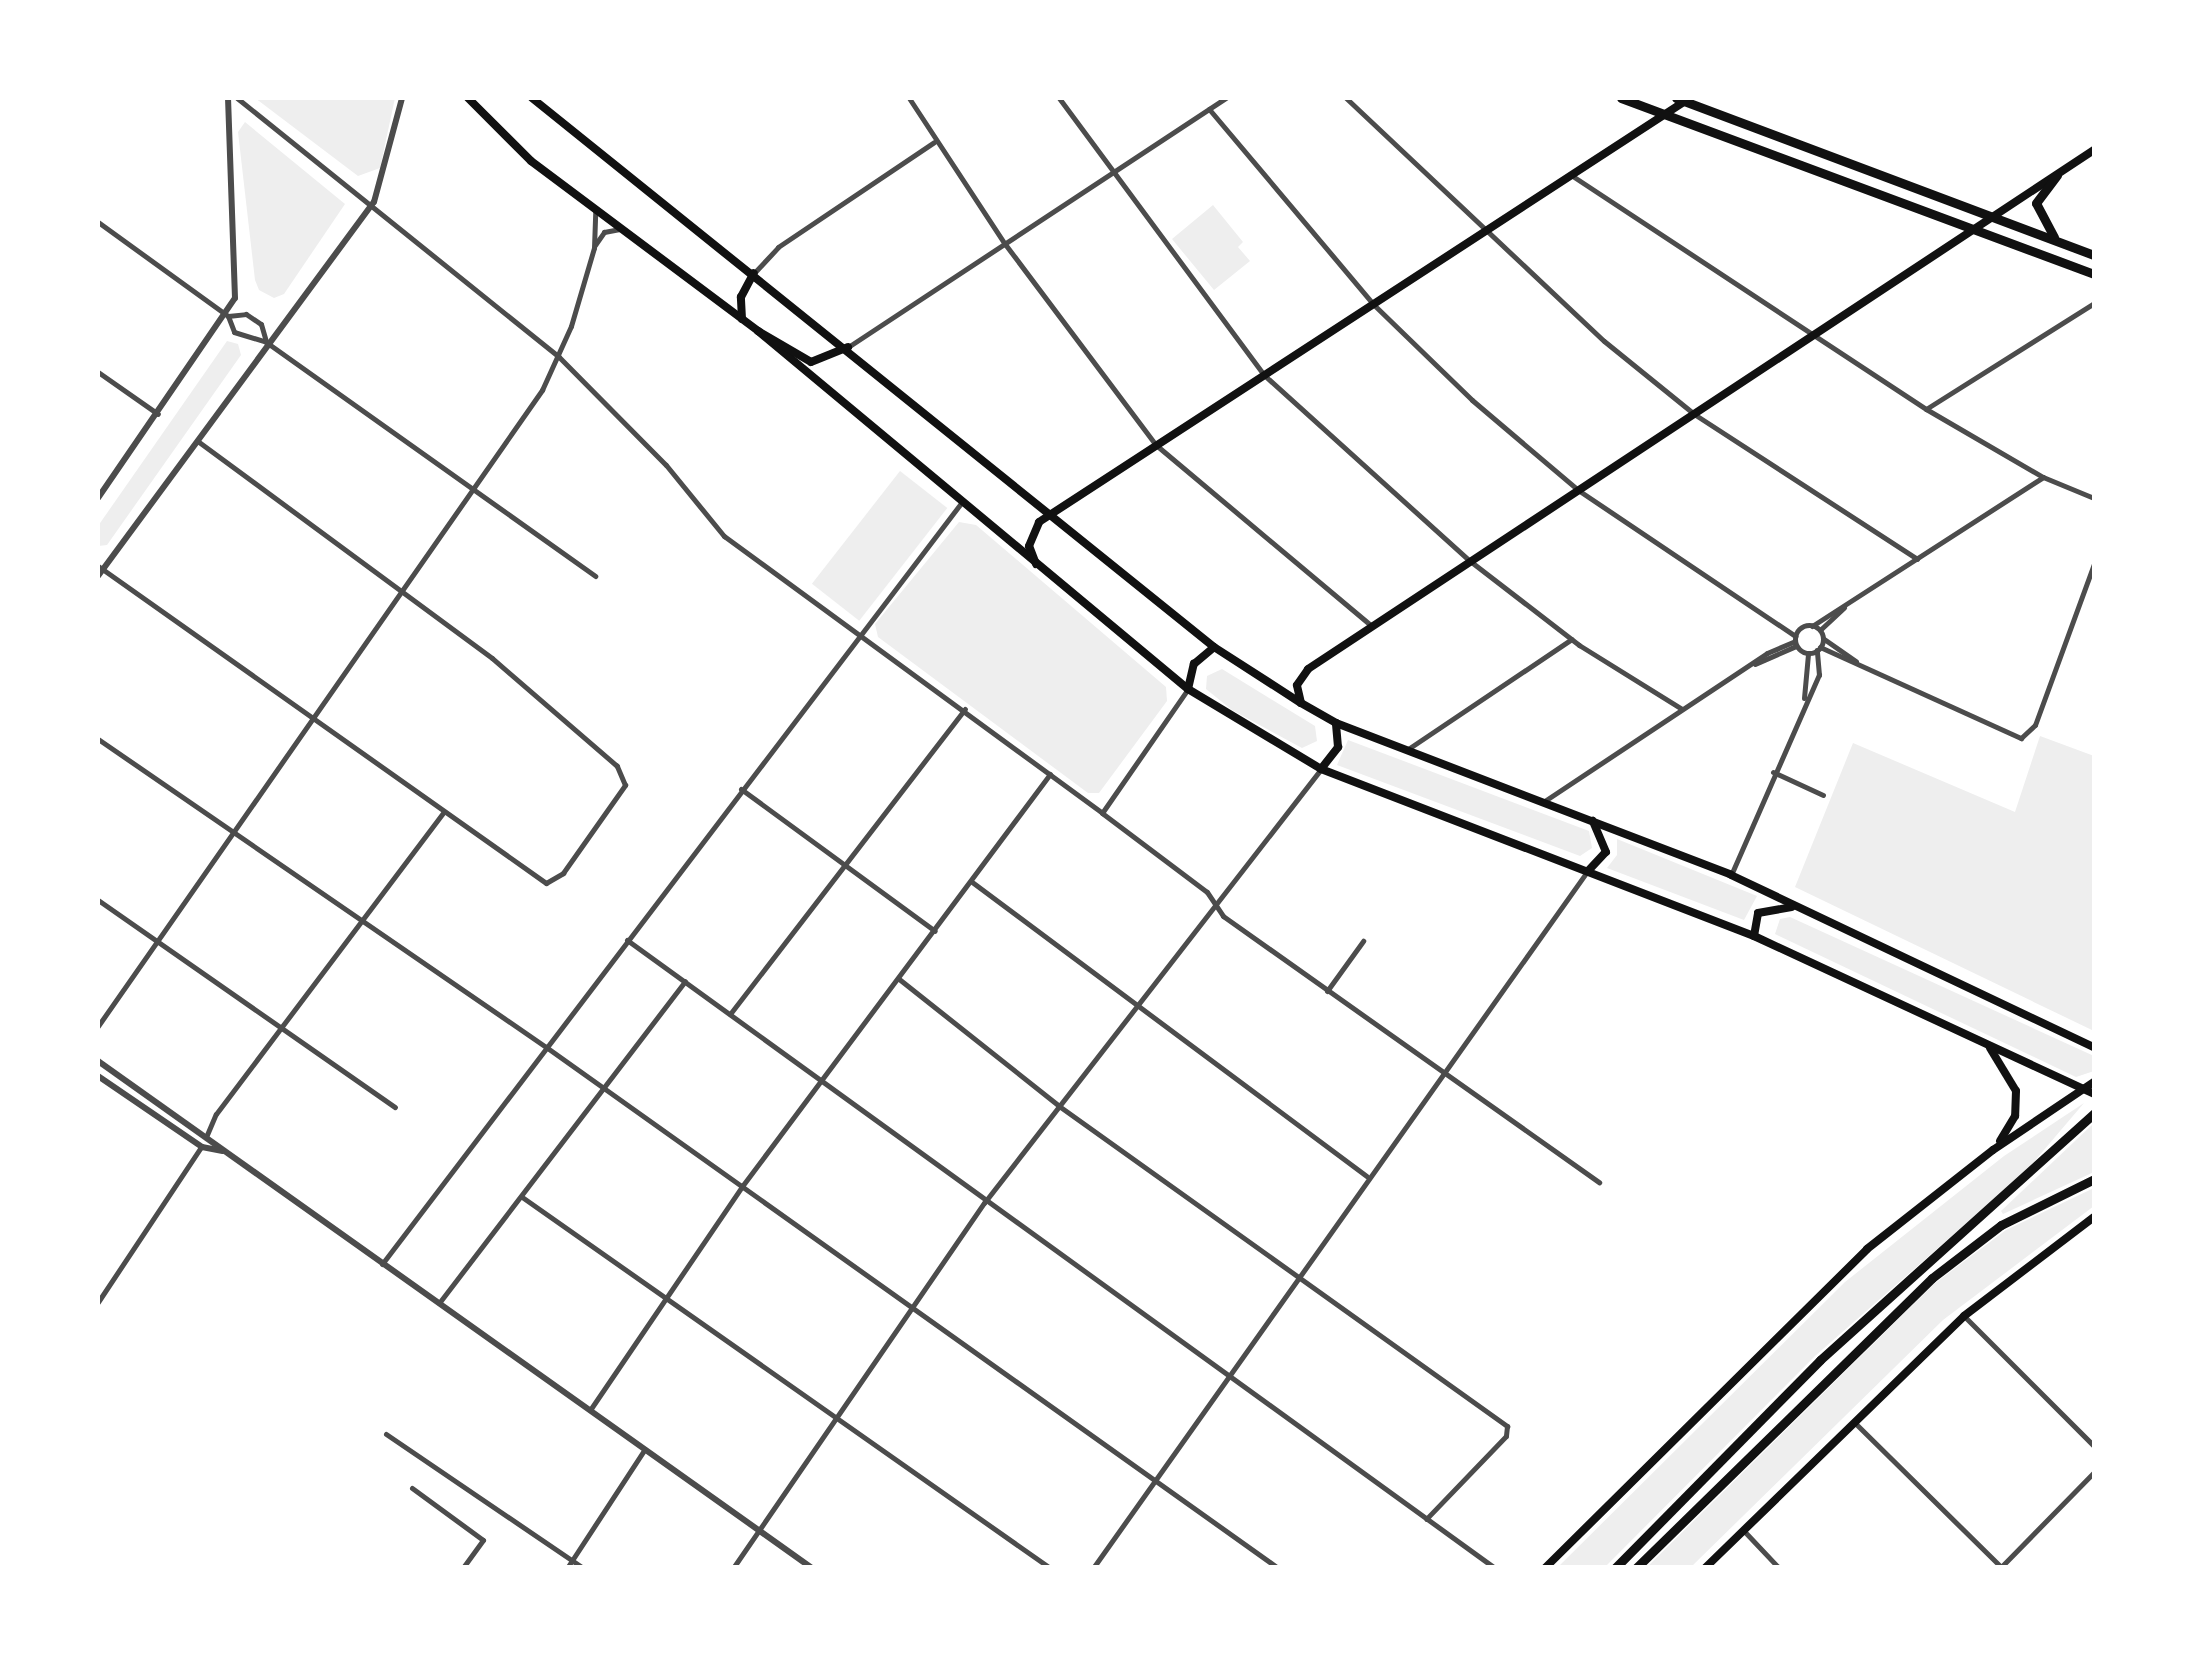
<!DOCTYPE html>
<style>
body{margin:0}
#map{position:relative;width:2192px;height:1665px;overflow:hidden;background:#fff;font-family:Rubik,sans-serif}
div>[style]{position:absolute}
.green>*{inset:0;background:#eee;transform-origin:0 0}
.minor>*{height:5px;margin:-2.5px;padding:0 2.5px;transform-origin:2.5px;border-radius:2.5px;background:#4c4c4c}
.minor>.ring{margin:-2.5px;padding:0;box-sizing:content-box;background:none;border:5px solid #4c4c4c;border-radius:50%}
.tertiary>*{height:6px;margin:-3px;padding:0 3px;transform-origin:3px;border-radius:3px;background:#4c4c4c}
.secondary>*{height:8px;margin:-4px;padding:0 4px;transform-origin:4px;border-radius:4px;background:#111}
.primary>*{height:9px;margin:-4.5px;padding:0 4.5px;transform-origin:4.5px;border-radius:4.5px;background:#111}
span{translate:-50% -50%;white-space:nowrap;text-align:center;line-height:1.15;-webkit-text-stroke:10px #fff;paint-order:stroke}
.frame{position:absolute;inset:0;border:100px solid #fff;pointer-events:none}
</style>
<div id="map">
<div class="green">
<div style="clip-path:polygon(255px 98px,395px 98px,380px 168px,358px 176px)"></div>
<div style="clip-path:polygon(245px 122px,345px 204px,284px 294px,274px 298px,259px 290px,255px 280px,238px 132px)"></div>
<div style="clip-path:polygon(1213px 205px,1243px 242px,1238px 247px,1250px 261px,1214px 290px,1172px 239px)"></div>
<div style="clip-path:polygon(227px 341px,238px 344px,241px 355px,107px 545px,98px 546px,98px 526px)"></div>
<div style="left:900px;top:471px;width:60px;height:143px;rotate:38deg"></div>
<div style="clip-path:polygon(959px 522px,976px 525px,1166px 687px,1167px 701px,1099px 793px,1088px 793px,878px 637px,875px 624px)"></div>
<div style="clip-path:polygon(1222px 669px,1315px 726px,1317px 741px,1302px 748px,1232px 710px,1206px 689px,1207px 676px)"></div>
<div style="clip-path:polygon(2040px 736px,2094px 756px,2094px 1031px,1795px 887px,1853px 743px,2015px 812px)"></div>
<div style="clip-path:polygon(1348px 740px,1589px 831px,1592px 848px,1580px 856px,1337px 765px)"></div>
<div style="clip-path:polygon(1617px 839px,1757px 896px,1744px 920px,1607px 868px,1617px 855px)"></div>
<div style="clip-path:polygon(1790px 917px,2094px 1056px,2094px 1071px,2076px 1077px,1775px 934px,1780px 919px)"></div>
<div style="clip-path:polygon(2084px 1103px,2027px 1170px,1815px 1356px,1605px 1567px,1557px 1568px,1845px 1282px,2004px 1156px)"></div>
<div style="clip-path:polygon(2094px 1123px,2094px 1172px,2003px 1214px,2001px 1211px)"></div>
<div style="clip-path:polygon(2094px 1188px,2094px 1206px,1943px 1320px,1691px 1567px,1646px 1568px,1934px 1284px,2006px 1230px)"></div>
</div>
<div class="minor">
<div style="left:237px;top:98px;width:413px;rotate:38.8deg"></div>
<div style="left:559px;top:357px;width:152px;rotate:45.3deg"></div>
<div style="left:666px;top:465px;width:92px;rotate:50.8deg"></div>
<div style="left:724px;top:536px;width:469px;rotate:36.2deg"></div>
<div style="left:1102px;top:813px;width:131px;rotate:37deg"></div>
<div style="left:1207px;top:892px;width:29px;rotate:56deg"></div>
<div style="left:1223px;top:916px;width:461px;rotate:35.3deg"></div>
<div style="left:909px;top:98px;width:175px;rotate:56.7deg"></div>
<div style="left:1005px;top:244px;width:251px;rotate:53.1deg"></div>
<div style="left:1156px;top:445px;width:282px;rotate:40deg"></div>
<div style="left:1059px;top:98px;width:345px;rotate:53.5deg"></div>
<div style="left:1264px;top:375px;width:278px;rotate:42.1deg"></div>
<div style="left:1470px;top:561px;width:138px;rotate:37.6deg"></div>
<div style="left:1579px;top:645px;width:121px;rotate:31.9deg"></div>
<div style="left:1346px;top:98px;width:354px;rotate:43.3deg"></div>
<div style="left:1604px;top:341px;width:116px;rotate:39deg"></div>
<div style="left:1694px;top:414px;width:266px;rotate:33deg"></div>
<div style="left:1209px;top:109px;width:255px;rotate:49.9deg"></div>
<div style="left:1373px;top:304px;width:138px;rotate:44.1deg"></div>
<div style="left:1472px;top:400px;width:139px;rotate:40.3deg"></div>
<div style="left:1578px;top:490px;width:262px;rotate:33.9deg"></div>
<div style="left:1571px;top:175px;width:425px;rotate:33.4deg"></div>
<div style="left:1926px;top:409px;width:135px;rotate:30.2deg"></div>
<div style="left:2043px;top:477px;width:55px;rotate:22.4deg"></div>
<div style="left:98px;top:222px;width:160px;rotate:35.9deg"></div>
<div style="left:228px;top:316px;width:17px;rotate:69deg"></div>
<div style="left:234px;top:332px;width:34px;rotate:17deg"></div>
<div style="left:266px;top:342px;width:404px;rotate:35.4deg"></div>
<div style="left:595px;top:245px;width:16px;rotate:-55deg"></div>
<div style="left:604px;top:232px;width:16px;rotate:-11deg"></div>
<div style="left:755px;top:272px;width:34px;rotate:-47deg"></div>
<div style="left:778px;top:247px;width:188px;rotate:-33.9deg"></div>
<div style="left:228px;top:316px;width:18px;rotate:-6deg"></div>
<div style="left:246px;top:314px;width:18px;rotate:34deg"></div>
<div style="left:261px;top:324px;width:19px;rotate:74deg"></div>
<div style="left:848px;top:347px;width:453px;rotate:-33.4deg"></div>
<div style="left:98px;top:372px;width:73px;rotate:35deg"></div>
<div style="left:1926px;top:409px;width:199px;rotate:-32.2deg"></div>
<div style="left:98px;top:566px;width:549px;rotate:35.28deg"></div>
<div style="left:546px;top:883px;width:20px;rotate:-30deg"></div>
<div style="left:563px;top:873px;width:108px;rotate:-54.8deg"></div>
<div style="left:625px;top:785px;width:21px;rotate:-113deg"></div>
<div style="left:617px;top:766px;width:165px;rotate:-139.2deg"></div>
<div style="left:492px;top:658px;width:365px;rotate:-143.6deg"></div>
<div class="ring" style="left:1795px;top:625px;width:23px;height:23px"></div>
<div style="left:1812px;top:626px;width:275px;rotate:-32.8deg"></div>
<div style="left:1820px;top:630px;width:33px;rotate:-43deg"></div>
<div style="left:1824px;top:639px;width:39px;rotate:35deg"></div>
<div style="left:1820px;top:647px;width:221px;rotate:24.4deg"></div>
<div style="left:2021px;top:738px;width:19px;rotate:-43deg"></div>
<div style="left:2035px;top:725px;width:171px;rotate:-69.9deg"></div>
<div style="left:1755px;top:664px;width:45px;rotate:-23.7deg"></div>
<div style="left:1804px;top:698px;width:44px;rotate:-84.8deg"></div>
<div style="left:98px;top:739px;width:544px;rotate:34.51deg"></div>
<div style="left:546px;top:1047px;width:898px;rotate:35.44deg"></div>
<div style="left:1408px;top:749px;width:197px;rotate:-33.9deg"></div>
<div style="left:1773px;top:772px;width:55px;rotate:24.7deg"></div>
<div style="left:741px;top:789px;width:240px;rotate:36.2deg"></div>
<div style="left:1543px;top:802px;width:269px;rotate:-33.6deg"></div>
<div style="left:1767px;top:653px;width:30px;rotate:-23deg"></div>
<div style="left:1102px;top:813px;width:151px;rotate:-55.3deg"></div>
<div style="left:1731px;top:875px;width:219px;rotate:-66.3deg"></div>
<div style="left:1819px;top:675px;width:25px;rotate:-95deg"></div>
<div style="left:972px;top:882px;width:492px;rotate:36.7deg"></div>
<div style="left:98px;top:900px;width:362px;rotate:34.9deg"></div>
<div style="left:627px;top:940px;width:1071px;rotate:35.89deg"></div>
<div style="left:899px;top:979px;width:204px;rotate:38.4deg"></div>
<div style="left:1059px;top:1106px;width:551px;rotate:35.54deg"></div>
<div style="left:1507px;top:1426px;width:10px;rotate:96deg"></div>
<div style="left:1506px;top:1436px;width:115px;rotate:133.9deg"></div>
<div style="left:1327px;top:991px;width:62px;rotate:-54.2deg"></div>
<div style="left:730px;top:1014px;width:385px;rotate:-52.4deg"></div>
<div style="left:98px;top:1026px;width:776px;rotate:-55.08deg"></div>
<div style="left:542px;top:390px;width:70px;rotate:-65.6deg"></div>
<div style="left:571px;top:326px;width:81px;rotate:-73.6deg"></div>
<div style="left:594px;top:248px;width:37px;rotate:-88deg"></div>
<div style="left:206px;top:1137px;width:25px;rotate:-67deg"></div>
<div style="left:216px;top:1114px;width:377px;rotate:-53deg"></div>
<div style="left:522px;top:1197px;width:645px;rotate:35.09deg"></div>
<div style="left:382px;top:1264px;width:956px;rotate:-52.73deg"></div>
<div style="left:98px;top:1302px;width:186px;rotate:-56.4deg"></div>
<div style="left:439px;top:1303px;width:405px;rotate:-52.6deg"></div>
<div style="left:1964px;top:1316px;width:184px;rotate:45deg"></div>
<div style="left:590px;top:1410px;width:272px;rotate:-55.8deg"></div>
<div style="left:743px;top:1185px;width:513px;rotate:-53.24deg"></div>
<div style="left:1854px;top:1422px;width:208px;rotate:44.6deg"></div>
<div style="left:386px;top:1434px;width:238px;rotate:34.2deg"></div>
<div style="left:412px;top:1488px;width:88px;rotate:36.2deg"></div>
<div style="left:483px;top:1540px;width:34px;rotate:126deg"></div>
<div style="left:1744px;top:1531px;width:51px;rotate:46.6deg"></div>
<div style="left:2002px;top:1566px;width:132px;rotate:-45.6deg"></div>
<div style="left:567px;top:1568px;width:142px;rotate:-56.8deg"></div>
<div style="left:733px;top:1568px;width:443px;rotate:-55.5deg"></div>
<div style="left:984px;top:1203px;width:549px;rotate:-52.17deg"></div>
<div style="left:1093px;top:1568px;width:852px;rotate:-54.65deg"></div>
</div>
<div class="tertiary">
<div style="left:98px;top:498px;width:242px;rotate:-55.6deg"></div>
<div style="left:235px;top:298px;width:200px;rotate:-92deg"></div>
<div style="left:98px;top:576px;width:465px;rotate:-53.6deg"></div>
<div style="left:374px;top:202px;width:108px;rotate:-74.9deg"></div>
<div style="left:98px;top:1061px;width:876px;rotate:35.38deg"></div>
<div style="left:98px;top:1076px;width:126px;rotate:34.3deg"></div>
<div style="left:202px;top:1147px;width:21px;rotate:11deg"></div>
</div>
<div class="secondary">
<div style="left:468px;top:98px;width:89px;rotate:45deg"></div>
<div style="left:531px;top:161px;width:284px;rotate:36.8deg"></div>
<div style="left:758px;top:331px;width:560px;rotate:39.78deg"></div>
<div style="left:1188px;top:689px;width:155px;rotate:31deg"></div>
<div style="left:1321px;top:769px;width:464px;rotate:21.1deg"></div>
<div style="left:1754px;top:936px;width:375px;rotate:24.9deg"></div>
<div style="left:532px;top:98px;width:876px;rotate:38.83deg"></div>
<div style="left:1214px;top:647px;width:103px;rotate:32.8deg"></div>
<div style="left:1301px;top:703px;width:40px;rotate:29.7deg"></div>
<div style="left:1336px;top:723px;width:423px;rotate:21deg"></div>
<div style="left:1731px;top:875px;width:402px;rotate:25.4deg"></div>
<div style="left:742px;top:319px;width:22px;rotate:-93deg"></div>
<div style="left:741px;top:297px;width:27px;rotate:-62deg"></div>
<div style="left:758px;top:331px;width:61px;rotate:30.3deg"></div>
<div style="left:811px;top:362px;width:40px;rotate:-22deg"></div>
<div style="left:1036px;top:564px;width:19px;rotate:-111deg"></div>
<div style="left:1029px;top:546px;width:26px;rotate:-67deg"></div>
<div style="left:1039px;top:522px;width:777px;rotate:-33.08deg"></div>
<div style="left:1188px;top:689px;width:26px;rotate:-77deg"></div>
<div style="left:1194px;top:664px;width:26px;rotate:-40deg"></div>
<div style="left:1301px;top:703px;width:18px;rotate:-103deg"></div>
<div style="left:1297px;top:685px;width:19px;rotate:-55deg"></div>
<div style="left:1308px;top:669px;width:942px;rotate:-33.44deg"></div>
<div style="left:1321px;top:769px;width:28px;rotate:-52deg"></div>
<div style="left:1338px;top:747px;width:24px;rotate:-95deg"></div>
<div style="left:1588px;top:871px;width:26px;rotate:-47deg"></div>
<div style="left:1606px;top:852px;width:34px;rotate:-113deg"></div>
<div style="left:1754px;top:936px;width:23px;rotate:-80deg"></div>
<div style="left:1758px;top:913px;width:34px;rotate:-10deg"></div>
<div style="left:1990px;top:1048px;width:50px;rotate:58.8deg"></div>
<div style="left:2016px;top:1091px;width:25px;rotate:92deg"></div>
<div style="left:2015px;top:1116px;width:29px;rotate:121deg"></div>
<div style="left:1545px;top:1568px;width:453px;rotate:-44.7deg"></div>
<div style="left:1867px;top:1249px;width:160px;rotate:-38.2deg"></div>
<div style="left:1993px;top:1150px;width:122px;rotate:-34deg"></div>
<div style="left:1705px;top:1568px;width:361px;rotate:-44.2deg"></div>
<div style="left:1964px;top:1316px;width:163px;rotate:-37.3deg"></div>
</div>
<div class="primary">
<div style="left:1621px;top:98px;width:505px;rotate:20.41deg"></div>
<div style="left:1676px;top:98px;width:447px;rotate:20.6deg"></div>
<div style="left:2054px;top:237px;width:38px;rotate:-118deg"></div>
<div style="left:2036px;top:203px;width:35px;rotate:-53deg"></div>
<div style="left:1615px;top:1568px;width:292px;rotate:-45.4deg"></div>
<div style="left:1820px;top:1360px;width:369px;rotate:-42deg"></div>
<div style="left:1636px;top:1568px;width:414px;rotate:-44.4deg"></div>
<div style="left:1932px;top:1278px;width:87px;rotate:-37.5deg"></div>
<div style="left:2001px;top:1225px;width:104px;rotate:-26.3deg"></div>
</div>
<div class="frame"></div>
</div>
